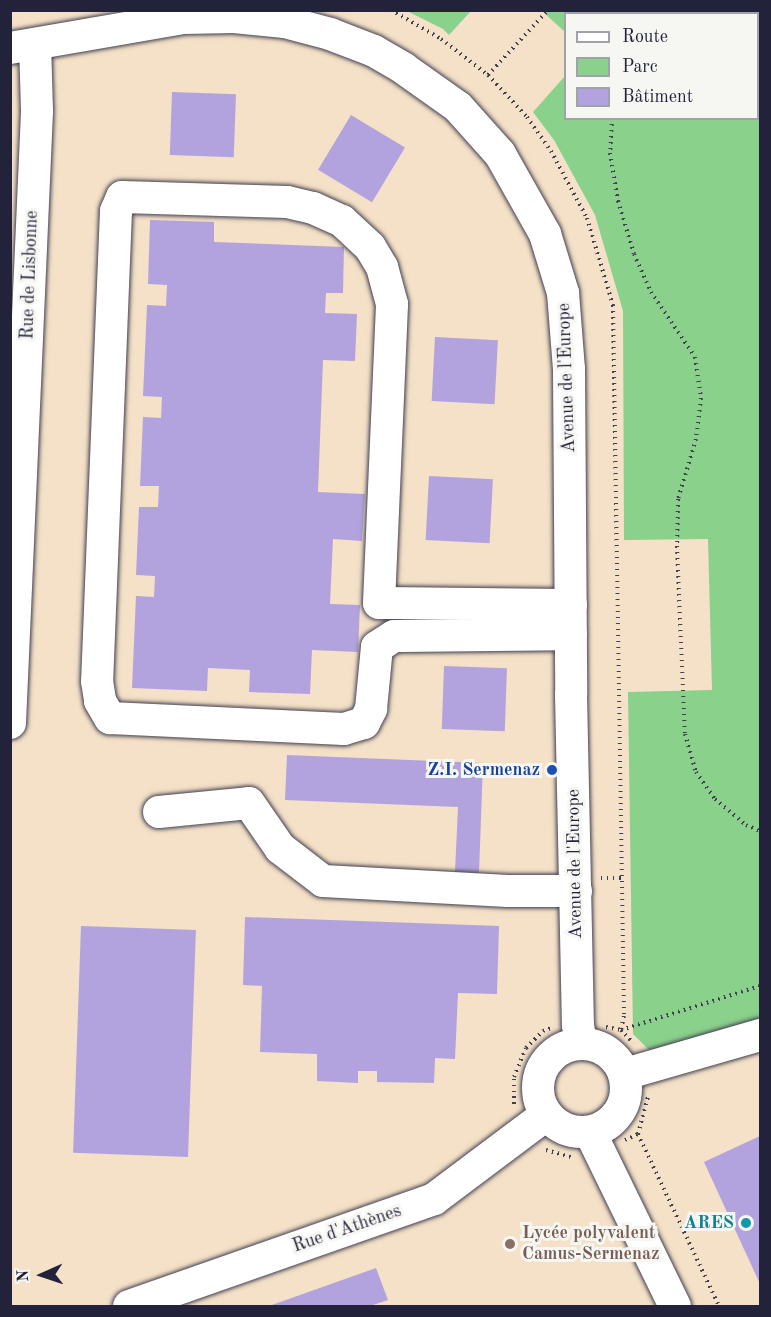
<!DOCTYPE html>
<meta charset="utf-8">
<style>
body{margin:0}
#map{position:relative;width:771px;height:1317px;overflow:hidden;background:#f4e1c7;font-family:"Old Standard TT",serif}
div>[style]{position:absolute}
.green>*{inset:0;background:#8ad18c}
.building>*{inset:0;background:#b2a3de;transform-origin:0 0}
.path>*{height:4px;margin-top:-2px;transform-origin:0;background:repeating-linear-gradient(90deg,#423f50 0 1.5px,transparent 0 6px)}
.roads{filter:drop-shadow(0 0 2px #423f50) drop-shadow(0 0 2px #423f50)}
.minor>*{height:32px;margin:-16px;padding:0 16px;transform-origin:16px;border-radius:16px;background:#fff}
.minor>.ring{margin:-16px;padding:0;box-sizing:content-box;background:none;border:32px solid #fff;border-radius:50%}
.dots>*{width:16px;height:16px;translate:-50% -50%;box-sizing:border-box;border:3px solid #f6f6f2;border-radius:50%}
span{translate:-50% -50%;white-space:nowrap;text-align:center;line-height:1.15;-webkit-text-stroke:6px #f6f6f2;paint-order:stroke}
.street-label{font-size:18px;color:#22223b}
.transit-label{font-size:18px;color:#164399;font-weight:700}
.right{translate:-100% -50%;text-align:right}
.culture-label{font-size:18px;color:#0d838f;font-weight:700}
.education-label{font-size:18px;color:#785e54;font-weight:700}
.left{translate:0 -50%;text-align:left}
.frame{position:absolute;inset:0;border:12px solid #22223b;pointer-events:none}
.legend{position:absolute;left:564px;top:12px;width:195px;height:108px;box-sizing:border-box;background:#f6f6f2;border:2px solid #a1a1a9;margin:0;padding:8px 10px;list-style:none;font-size:18px;color:#22223b}
.legend li{display:flex;align-items:center;gap:12px;height:30px}
.legend b{width:30px;border:2px solid #a1a1a9}
.north{position:absolute;left:12px;top:1245px;width:60px;height:60px;-webkit-text-stroke:4px #f6f6f2;paint-order:stroke;rotate:267deg;font-size:16px;font-weight:700;line-height:24px;text-align:center;color:#22223b}
.north::after{content:'';display:block;margin:auto;width:21px;height:27px;background:#22223b;clip-path:polygon(50% 0,100% 100%,50% 72%,0 100%)}
</style>
<div id="map">
<div class="green">
<div style="clip-path:polygon(407px 11px,471px 11px,449px 35px,443px 29px)"></div>
<div style="clip-path:polygon(542px 11px,760px 11px,760px 1020px,652px 1053px,633px 1034px,628px 692px,712px 690px,708px 539px,624px 540px,623px 311px,595px 215px,554px 140px,533px 112px,565px 76px,566px 118px,758px 118px,758px 14px,566px 14px,565px 32px)"></div>
</div>
<div class="building">
<div style="left:172px;top:92px;width:64px;height:63px;rotate:2deg"></div>
<div style="left:351px;top:115px;width:63px;height:64px;rotate:31deg"></div>
<div style="clip-path:polygon(150px 220px,214px 222px,214px 242px,344px 247px,343px 293px,326px 293px,325px 313px,357px 314px,355px 361px,323px 360px,318px 492px,365px 494px,362px 541px,333px 539px,330px 604px,360px 605px,358px 652px,312px 650px,310px 694px,249px 692px,250px 670px,208px 668px,207px 691px,132px 688px,136px 596px,154px 597px,155px 576px,136px 575px,139px 507px,158px 507px,159px 486px,140px 486px,143px 417px,161px 418px,162px 397px,143px 396px,147px 305px,166px 306px,167px 285px,148px 284px)"></div>
<div style="left:435px;top:337px;width:63px;height:64px;rotate:3deg"></div>
<div style="left:429px;top:476px;width:64px;height:64px;rotate:3deg"></div>
<div style="left:444px;top:666px;width:63px;height:63px;rotate:2deg"></div>
<div style="clip-path:polygon(287px 755px,483px 763px,479px 873px,455px 872px,458px 807px,285px 800px)"></div>
<div style="clip-path:polygon(245px 917px,499px 926px,497px 994px,458px 993px,455px 1059px,435px 1058px,434px 1083px,377px 1082px,377px 1071px,358px 1071px,358px 1083px,317px 1081px,317px 1054px,260px 1052px,262px 986px,243px 985px)"></div>
<div style="left:81px;top:926px;width:115px;height:227px;rotate:2deg"></div>
<div style="clip-path:polygon(760px 1136px,760px 1284px,704px 1162px)"></div>
<div style="clip-path:polygon(376px 1268px,388px 1300px,370px 1306px,269px 1306px)"></div>
</div>
<div class="path">
<div style="left:391px;top:10px;width:58px;rotate:30.1deg"></div>
<div style="left:441px;top:39px;width:59px;rotate:37.5deg"></div>
<div style="left:488px;top:75px;width:57px;rotate:47.1deg"></div>
<div style="left:527px;top:117px;width:42px;rotate:54.8deg"></div>
<div style="left:551px;top:151px;width:76px;rotate:61.8deg"></div>
<div style="left:587px;top:218px;width:91px;rotate:73.4deg"></div>
<div style="left:613px;top:305px;width:711px;rotate:89.11deg"></div>
<div style="left:624px;top:1016px;width:14px;rotate:102deg"></div>
<div style="left:574px;top:10px;width:5px;rotate:53deg"></div>
<div style="left:488px;top:75px;width:88px;rotate:-47.3deg"></div>
<div style="left:612px;top:118px;width:35px;rotate:93deg"></div>
<div style="left:610px;top:153px;width:49px;rotate:80.5deg"></div>
<div style="left:618px;top:201px;width:55px;rotate:73.2deg"></div>
<div style="left:634px;top:254px;width:42px;rotate:65.9deg"></div>
<div style="left:651px;top:292px;width:78px;rotate:55.9deg"></div>
<div style="left:695px;top:357px;width:41px;rotate:81.7deg"></div>
<div style="left:701px;top:398px;width:41px;rotate:97deg"></div>
<div style="left:696px;top:439px;width:63px;rotate:106.7deg"></div>
<div style="left:678px;top:499px;width:47px;rotate:91.2deg"></div>
<div style="left:677px;top:546px;width:188px;rotate:87.6deg"></div>
<div style="left:685px;top:734px;width:40px;rotate:74deg"></div>
<div style="left:696px;top:772px;width:33px;rotate:55deg"></div>
<div style="left:715px;top:799px;width:40px;rotate:40deg"></div>
<div style="left:746px;top:825px;width:15px;rotate:23deg"></div>
<div style="left:601px;top:878px;width:21px"></div>
<div style="left:606px;top:1027px;width:15px;rotate:11deg"></div>
<div style="left:621px;top:1030px;width:146px;rotate:-17.6deg"></div>
<div style="left:621px;top:1030px;width:18px;rotate:47deg"></div>
<div style="left:514px;top:1104px;width:27px;rotate:-90deg"></div>
<div style="left:514px;top:1077px;width:31px;rotate:-68deg"></div>
<div style="left:526px;top:1048px;width:24px;rotate:-45deg"></div>
<div style="left:543px;top:1031px;width:9px;rotate:-21deg"></div>
<div style="left:638px;top:1134px;width:190px;rotate:64.8deg"></div>
<div style="left:625px;top:1140px;width:14px;rotate:-25deg"></div>
<div style="left:638px;top:1134px;width:38px;rotate:-75deg"></div>
<div style="left:546px;top:1150px;width:26px;rotate:16deg"></div>
</div>
<div class="roads">
<div class="minor">
<div style="left:10px;top:48px;width:176px;rotate:-9.8deg"></div>
<div style="left:183px;top:18px;width:51px;rotate:-1.1deg"></div>
<div style="left:234px;top:17px;width:51px;rotate:5.6deg"></div>
<div style="left:285px;top:22px;width:47px;rotate:14.9deg"></div>
<div style="left:330px;top:34px;width:47px;rotate:21.1deg"></div>
<div style="left:374px;top:51px;width:34px;rotate:30deg"></div>
<div style="left:403px;top:68px;width:67px;rotate:35.3deg"></div>
<div style="left:458px;top:107px;width:63px;rotate:48.2deg"></div>
<div style="left:500px;top:154px;width:92px;rotate:60.6deg"></div>
<div style="left:545px;top:234px;width:62px;rotate:73deg"></div>
<div style="left:563px;top:293px;width:76px;rotate:85.5deg"></div>
<div style="left:569px;top:369px;width:325px;rotate:89.6deg"></div>
<div style="left:571px;top:694px;width:331px;rotate:88.8deg"></div>
<div style="left:578px;top:1025px;width:18px;rotate:81deg"></div>
<div style="left:571px;top:605px;width:192px;rotate:-179.4deg"></div>
<div style="left:379px;top:603px;width:299px;rotate:-87.5deg"></div>
<div style="left:392px;top:304px;width:38px;rotate:-105deg"></div>
<div style="left:382px;top:267px;width:23px;rotate:-121deg"></div>
<div style="left:370px;top:247px;width:38px;rotate:-137deg"></div>
<div style="left:342px;top:221px;width:32px;rotate:-156deg"></div>
<div style="left:313px;top:208px;width:27px;rotate:-167deg"></div>
<div style="left:287px;top:202px;width:165px;rotate:-178.3deg"></div>
<div style="left:122px;top:197px;width:15px;rotate:113deg"></div>
<div style="left:116px;top:211px;width:470px;rotate:92.3deg"></div>
<div style="left:97px;top:681px;width:20px;rotate:81deg"></div>
<div style="left:100px;top:701px;width:20px;rotate:60deg"></div>
<div style="left:110px;top:718px;width:234px;rotate:2.7deg"></div>
<div style="left:344px;top:729px;width:21px;rotate:-17deg"></div>
<div style="left:364px;top:723px;width:16px;rotate:-63deg"></div>
<div style="left:371px;top:709px;width:62px;rotate:-84.5deg"></div>
<div style="left:377px;top:647px;width:20px;rotate:-33deg"></div>
<div style="left:394px;top:636px;width:177px;rotate:-0.6deg"></div>
<div style="left:10px;top:723px;width:613px;rotate:-87.47deg"></div>
<div style="left:37px;top:111px;width:67px;rotate:-91.7deg"></div>
<div style="left:159px;top:812px;width:90px;rotate:-5.7deg"></div>
<div style="left:249px;top:803px;width:55px;rotate:55.4deg"></div>
<div style="left:280px;top:848px;width:54px;rotate:37.5deg"></div>
<div style="left:323px;top:881px;width:185px;rotate:3.1deg"></div>
<div style="left:508px;top:891px;width:68px"></div>
<div class="ring" style="left:538px;top:1044px;width:56px;height:56px"></div>
<div style="left:625px;top:1074px;width:141px;rotate:-16.1deg"></div>
<div style="left:590px;top:1132px;width:194px;rotate:64deg"></div>
<div style="left:129px;top:1306px;width:323px;rotate:-19.3deg"></div>
<div style="left:434px;top:1199px;width:140px;rotate:-36.9deg"></div>
</div>
</div>
<div class="dots">
<div style="left:552px;top:770px;background:#1a4fb4"></div>
<div style="left:746px;top:1223px;background:#0f9aa8"></div>
<div style="left:510px;top:1244px;background:#8d6e63"></div>
</div>
<div class="street-label">
<span style="left:30px;top:275px;rotate:-88deg">Rue de Lisbonne</span>
<span style="left:567px;top:378px;rotate:-92deg">Avenue de l'Europe</span>
<span style="left:575px;top:864px;rotate:-91deg">Avenue de l'Europe</span>
<span style="left:347px;top:1229px;rotate:-19deg">Rue d'Athènes</span>
</div>
<div class="transit-label">
<span class="right" style="left:540px;top:770px">Z.I. Sermenaz</span>
</div>
<div class="culture-label">
<span class="right" style="left:734px;top:1223px">ARES</span>
</div>
<div class="education-label">
<span class="left" style="left:522px;top:1244px">Lycée polyvalent<br>Camus-Sermenaz</span>
</div>
<div class="frame"></div>
<ul class="legend">
<li><b style="height:8px;background:#fff"></b>Route</li>
<li><b style="height:16px;background:#8ad18c"></b>Parc</li>
<li><b style="height:16px;background:#b2a3de"></b>Bâtiment</li>
</ul>
<div class="north">N</div>
</div>
